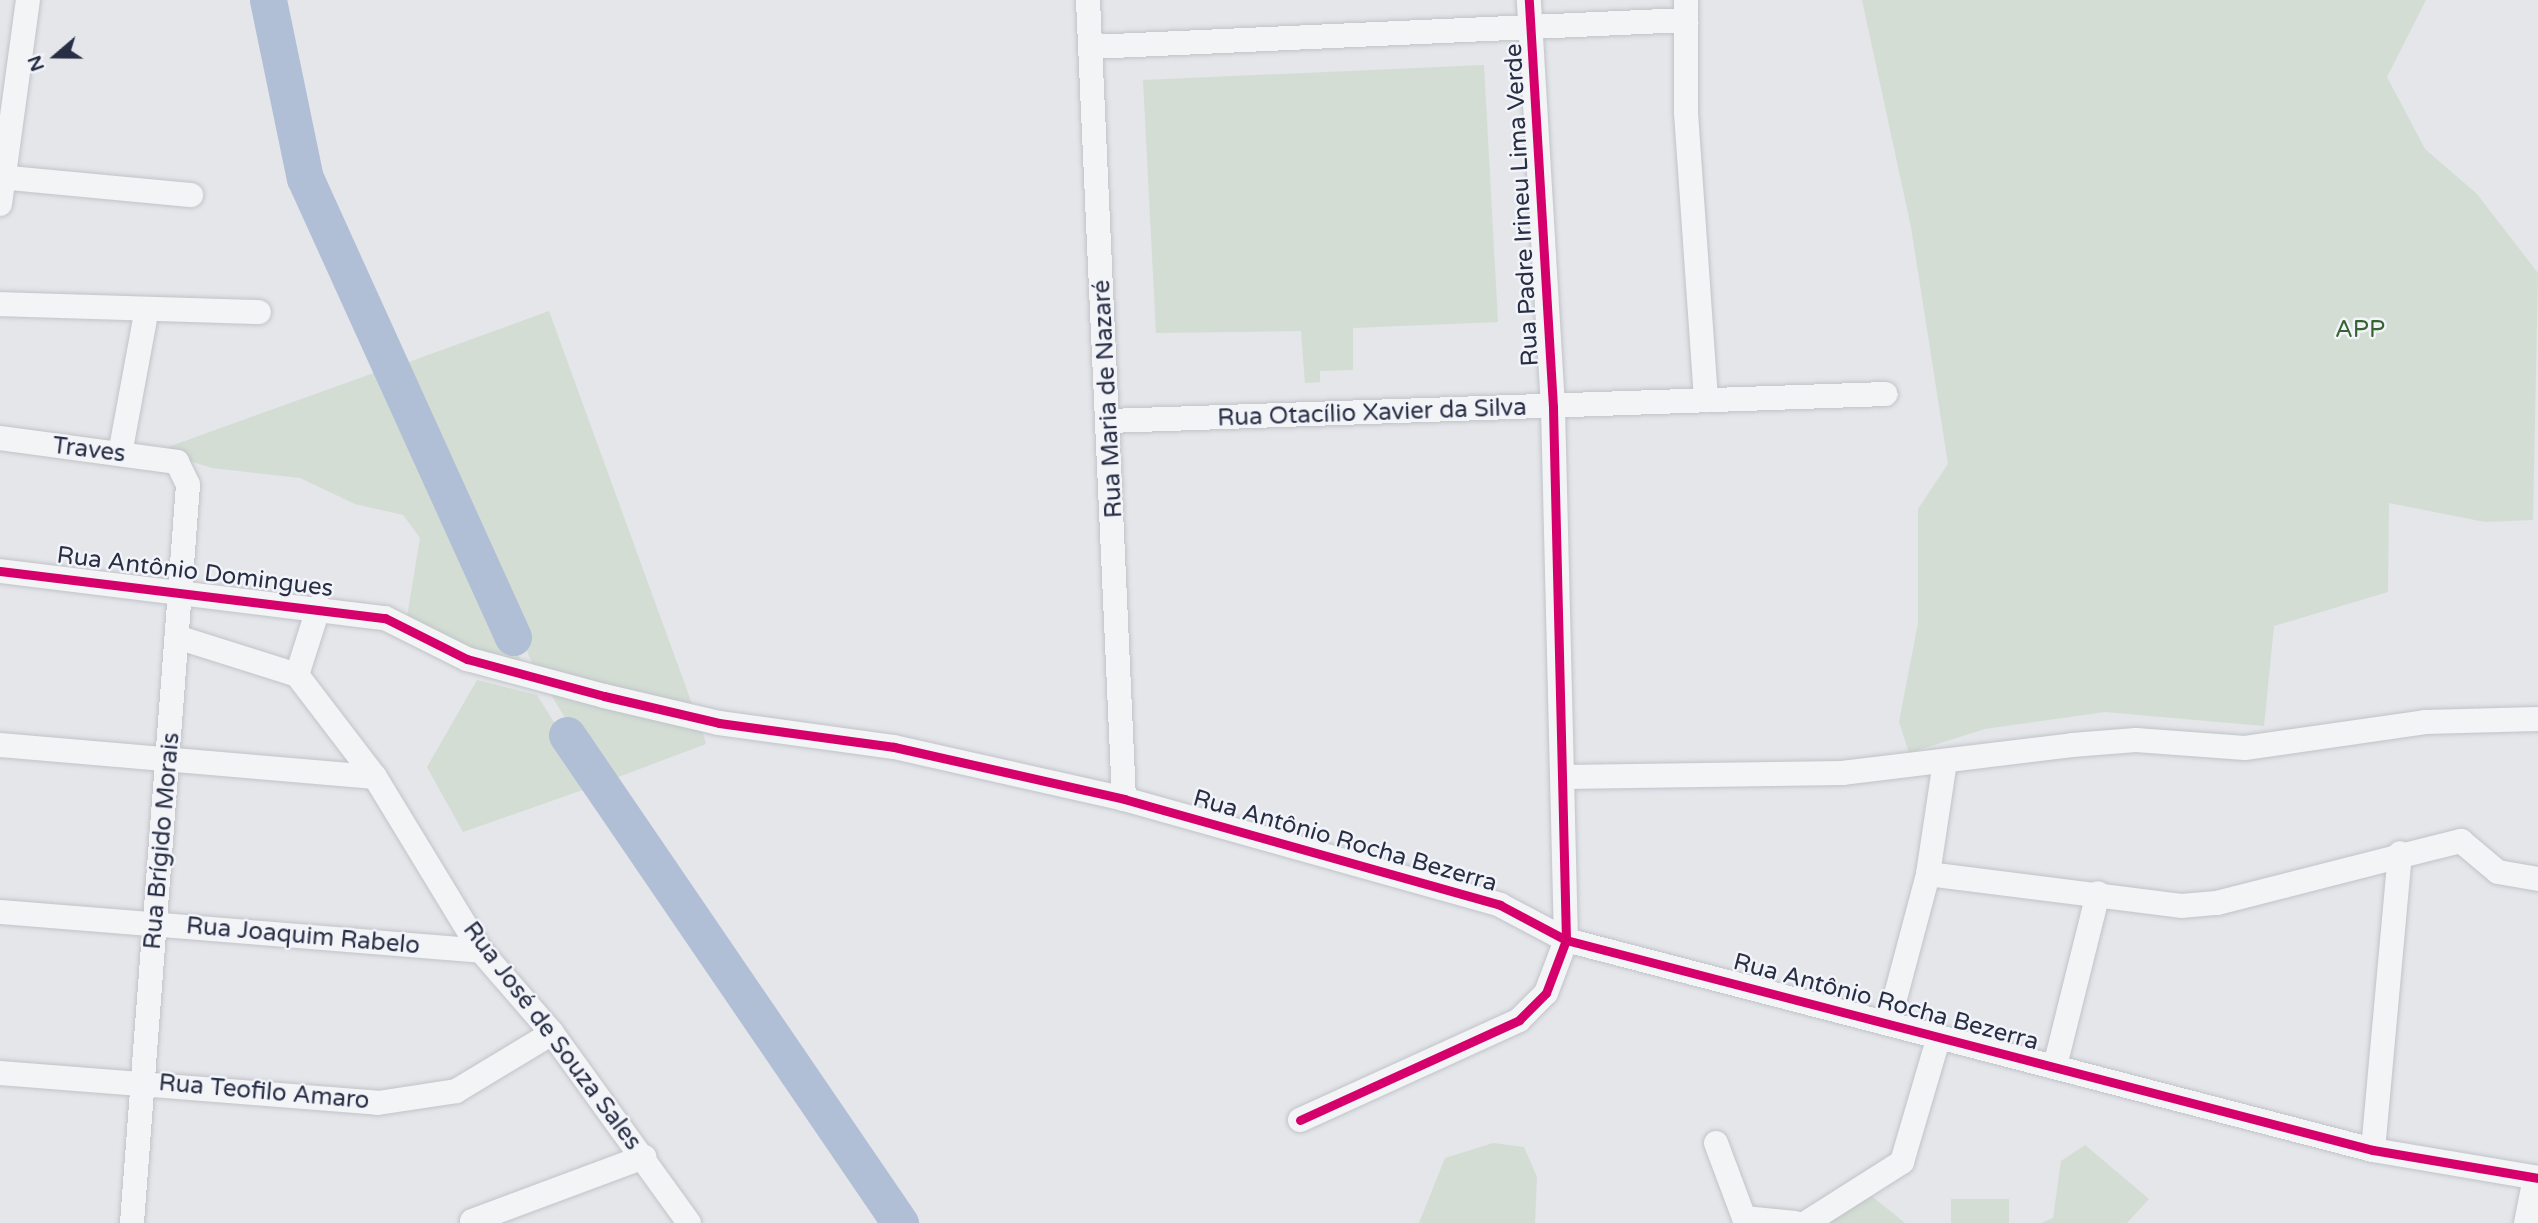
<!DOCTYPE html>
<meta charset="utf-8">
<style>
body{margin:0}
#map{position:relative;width:2538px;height:1223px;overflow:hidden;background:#e4e6ea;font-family:"Varela Round",sans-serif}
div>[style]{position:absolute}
.green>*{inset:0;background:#d3ddd4;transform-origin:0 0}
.river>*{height:37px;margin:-18.5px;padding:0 18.5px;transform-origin:18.5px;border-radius:18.5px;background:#b0bed6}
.roads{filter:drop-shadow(0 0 2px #c1c3c8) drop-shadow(0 0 2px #c1c3c8)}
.minor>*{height:24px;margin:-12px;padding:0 12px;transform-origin:12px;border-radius:12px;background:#f3f4f6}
.cycleway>*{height:9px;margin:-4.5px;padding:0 4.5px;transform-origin:4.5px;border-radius:4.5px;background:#d6006c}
span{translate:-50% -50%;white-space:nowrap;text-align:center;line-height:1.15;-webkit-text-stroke:5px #f2f4f9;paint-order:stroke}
.street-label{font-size:24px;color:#282f45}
.park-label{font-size:24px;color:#376234}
.north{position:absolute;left:21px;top:21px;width:70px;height:70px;-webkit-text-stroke:5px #f2f4f9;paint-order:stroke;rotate:250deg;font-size:19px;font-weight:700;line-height:28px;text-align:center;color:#282f45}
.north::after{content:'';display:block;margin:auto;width:24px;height:32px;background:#282f45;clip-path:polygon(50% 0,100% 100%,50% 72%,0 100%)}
</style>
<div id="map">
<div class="green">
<div style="clip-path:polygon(1862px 0,2426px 0,2387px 77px,2425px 149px,2477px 194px,2538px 273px,2533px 520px,2485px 522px,2389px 503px,2388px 592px,2274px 626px,2264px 726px,2105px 712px,1985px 729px,1909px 753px,1899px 722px,1918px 623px,1918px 509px,1948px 464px,1911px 227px)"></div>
<div style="clip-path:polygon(1484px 65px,1498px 322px,1353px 328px,1353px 370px,1320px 371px,1320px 382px,1305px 383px,1301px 331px,1156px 333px,1143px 80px)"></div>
<div style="clip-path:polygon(549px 311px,695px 712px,538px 675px,395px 367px)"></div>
<div style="clip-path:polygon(382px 370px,525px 669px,406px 623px,420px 538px,403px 515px,355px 504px,300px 478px,212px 468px,157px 451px)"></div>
<div style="clip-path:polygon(477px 680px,537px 695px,594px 786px,463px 832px,427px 767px)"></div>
<div style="clip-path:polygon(546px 687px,701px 725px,706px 744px,605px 782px)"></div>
<div style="clip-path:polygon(1493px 1143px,1524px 1147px,1537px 1177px,1535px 1223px,1419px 1223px,1445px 1158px)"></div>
<div style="clip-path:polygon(2085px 1145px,2149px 1199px,2127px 1223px,2041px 1223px,2053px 1218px,2061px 1161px)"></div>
<div style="clip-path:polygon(1864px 1190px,1905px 1223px,1817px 1223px)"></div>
<div style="left:1951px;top:1199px;width:58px;height:25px"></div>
</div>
<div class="river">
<div style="left:268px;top:0;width:182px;rotate:78.3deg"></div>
<div style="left:305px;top:178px;width:504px;rotate:65.62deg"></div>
<div style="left:567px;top:735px;width:591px;rotate:55.69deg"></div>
</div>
<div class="roads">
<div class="minor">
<div style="left:1088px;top:0;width:800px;rotate:87.42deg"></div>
<div style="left:1686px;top:0;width:113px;rotate:90deg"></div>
<div style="left:1686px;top:113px;width:288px;rotate:86deg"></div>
<div style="left:1091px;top:47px;width:596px;rotate:-2.6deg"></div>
<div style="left:0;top:177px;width:192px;rotate:5.4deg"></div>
<div style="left:0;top:204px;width:206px;rotate:-82.2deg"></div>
<div style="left:0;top:304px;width:259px;rotate:1.8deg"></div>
<div style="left:1109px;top:421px;width:777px;rotate:-1.99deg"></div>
<div style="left:0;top:438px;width:179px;rotate:7.7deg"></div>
<div style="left:177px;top:462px;width:25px;rotate:64deg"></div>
<div style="left:188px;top:485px;width:740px;rotate:94.34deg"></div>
<div style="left:120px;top:454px;width:147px;rotate:-79.5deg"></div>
<div style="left:0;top:571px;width:388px;rotate:7deg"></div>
<div style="left:385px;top:618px;width:92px;rotate:26.6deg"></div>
<div style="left:467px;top:659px;width:142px;rotate:15.1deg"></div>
<div style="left:604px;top:696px;width:118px;rotate:13.2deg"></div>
<div style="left:719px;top:723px;width:177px;rotate:7.8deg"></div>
<div style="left:894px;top:747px;width:236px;rotate:12.7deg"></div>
<div style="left:1124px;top:799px;width:391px;rotate:15.7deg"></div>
<div style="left:1500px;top:905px;width:75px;rotate:27.9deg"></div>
<div style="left:1566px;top:940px;width:834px;rotate:14.59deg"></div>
<div style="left:2373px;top:1150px;width:167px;rotate:9.6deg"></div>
<div style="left:180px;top:638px;width:123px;rotate:17.5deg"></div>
<div style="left:297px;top:675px;width:128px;rotate:52.6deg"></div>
<div style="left:375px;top:777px;width:204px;rotate:58.7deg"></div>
<div style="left:481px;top:951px;width:108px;rotate:49.1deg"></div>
<div style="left:552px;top:1033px;width:234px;rotate:54.2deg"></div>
<div style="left:297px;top:675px;width:72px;rotate:-72.3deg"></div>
<div style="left:0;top:745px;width:376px;rotate:4.9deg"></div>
<div style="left:1564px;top:777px;width:278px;rotate:-0.8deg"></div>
<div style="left:1842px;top:773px;width:232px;rotate:-6.9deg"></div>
<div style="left:2072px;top:745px;width:64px;rotate:-4.5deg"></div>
<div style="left:2136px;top:740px;width:109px;rotate:4.2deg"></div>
<div style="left:2245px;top:748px;width:182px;rotate:-8.2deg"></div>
<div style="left:2425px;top:722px;width:113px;rotate:-1.5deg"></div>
<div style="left:1928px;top:874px;width:255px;rotate:7.2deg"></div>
<div style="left:2181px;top:906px;width:36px;rotate:-5deg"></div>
<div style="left:2217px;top:903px;width:252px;rotate:-14.3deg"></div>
<div style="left:2461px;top:841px;width:48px;rotate:40deg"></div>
<div style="left:2498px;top:872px;width:41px;rotate:9.9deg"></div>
<div style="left:0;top:912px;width:483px;rotate:4.6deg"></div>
<div style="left:1889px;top:1021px;width:152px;rotate:-75.1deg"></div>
<div style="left:1928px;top:874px;width:114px;rotate:-81.4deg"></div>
<div style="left:2055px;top:1066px;width:178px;rotate:-76deg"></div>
<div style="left:0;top:1073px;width:379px;rotate:4.5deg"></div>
<div style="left:378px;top:1103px;width:79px;rotate:-8.7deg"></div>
<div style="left:456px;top:1091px;width:112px;rotate:-31.1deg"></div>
<div style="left:1300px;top:1120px;width:241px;rotate:-24.5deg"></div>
<div style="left:1519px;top:1020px;width:38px;rotate:-45deg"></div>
<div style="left:1546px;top:993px;width:57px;rotate:-69.3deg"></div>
<div style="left:1566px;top:940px;width:533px;rotate:-91.4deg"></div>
<div style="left:1553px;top:407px;width:408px;rotate:-93.4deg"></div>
<div style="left:1716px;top:1143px;width:80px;rotate:69.5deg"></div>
<div style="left:1744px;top:1218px;width:51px;rotate:5.6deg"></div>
<div style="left:2373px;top:1150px;width:298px;rotate:-84.8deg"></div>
<div style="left:472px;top:1221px;width:184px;rotate:-20.4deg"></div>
<div style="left:1806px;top:1223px;width:114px;rotate:-32.4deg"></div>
<div style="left:1902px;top:1162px;width:131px;rotate:-73.6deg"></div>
<div style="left:2526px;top:1223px;width:46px;rotate:-78.7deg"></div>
</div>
</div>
<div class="cycleway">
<div style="left:0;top:571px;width:388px;rotate:7deg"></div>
<div style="left:385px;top:618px;width:92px;rotate:26.6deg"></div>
<div style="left:467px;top:659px;width:142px;rotate:15.1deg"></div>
<div style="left:604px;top:696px;width:118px;rotate:13.2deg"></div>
<div style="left:719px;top:723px;width:177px;rotate:7.8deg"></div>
<div style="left:894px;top:747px;width:236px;rotate:12.7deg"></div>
<div style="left:1124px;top:799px;width:391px;rotate:15.7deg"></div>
<div style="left:1500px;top:905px;width:75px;rotate:27.9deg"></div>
<div style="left:1566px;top:940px;width:834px;rotate:14.59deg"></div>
<div style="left:2373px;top:1150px;width:167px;rotate:9.6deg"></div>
<div style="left:1300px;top:1120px;width:241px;rotate:-24.5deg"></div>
<div style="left:1519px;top:1020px;width:38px;rotate:-45deg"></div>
<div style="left:1546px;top:993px;width:57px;rotate:-69.3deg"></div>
<div style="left:1566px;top:940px;width:533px;rotate:-91.4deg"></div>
<div style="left:1553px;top:407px;width:408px;rotate:-93.4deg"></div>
</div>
<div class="street-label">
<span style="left:1522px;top:205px;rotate:-93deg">Rua Padre Irineu Lima Verde</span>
<span style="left:1108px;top:399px;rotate:-93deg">Rua Maria de Nazaré</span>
<span style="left:1372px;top:413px;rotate:-2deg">Rua Otacílio Xavier da Silva</span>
<span style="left:89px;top:450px;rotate:7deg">Traves</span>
<span style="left:195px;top:572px;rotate:7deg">Rua Antônio Domingues</span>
<span style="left:162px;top:841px;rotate:-85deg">Rua Brígido Morais</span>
<span style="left:1345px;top:841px;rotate:16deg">Rua Antônio Rocha Bezerra</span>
<span style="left:303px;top:936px;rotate:5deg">Rua Joaquim Rabelo</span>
<span style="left:1886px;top:1002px;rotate:15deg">Rua Antônio Rocha Bezerra</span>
<span style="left:552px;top:1036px;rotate:53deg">Rua José de Souza Sales</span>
<span style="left:264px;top:1092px;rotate:5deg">Rua Teofilo Amaro</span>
</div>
<div class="park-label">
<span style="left:2360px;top:330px">APP</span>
</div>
<div class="north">N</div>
</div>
